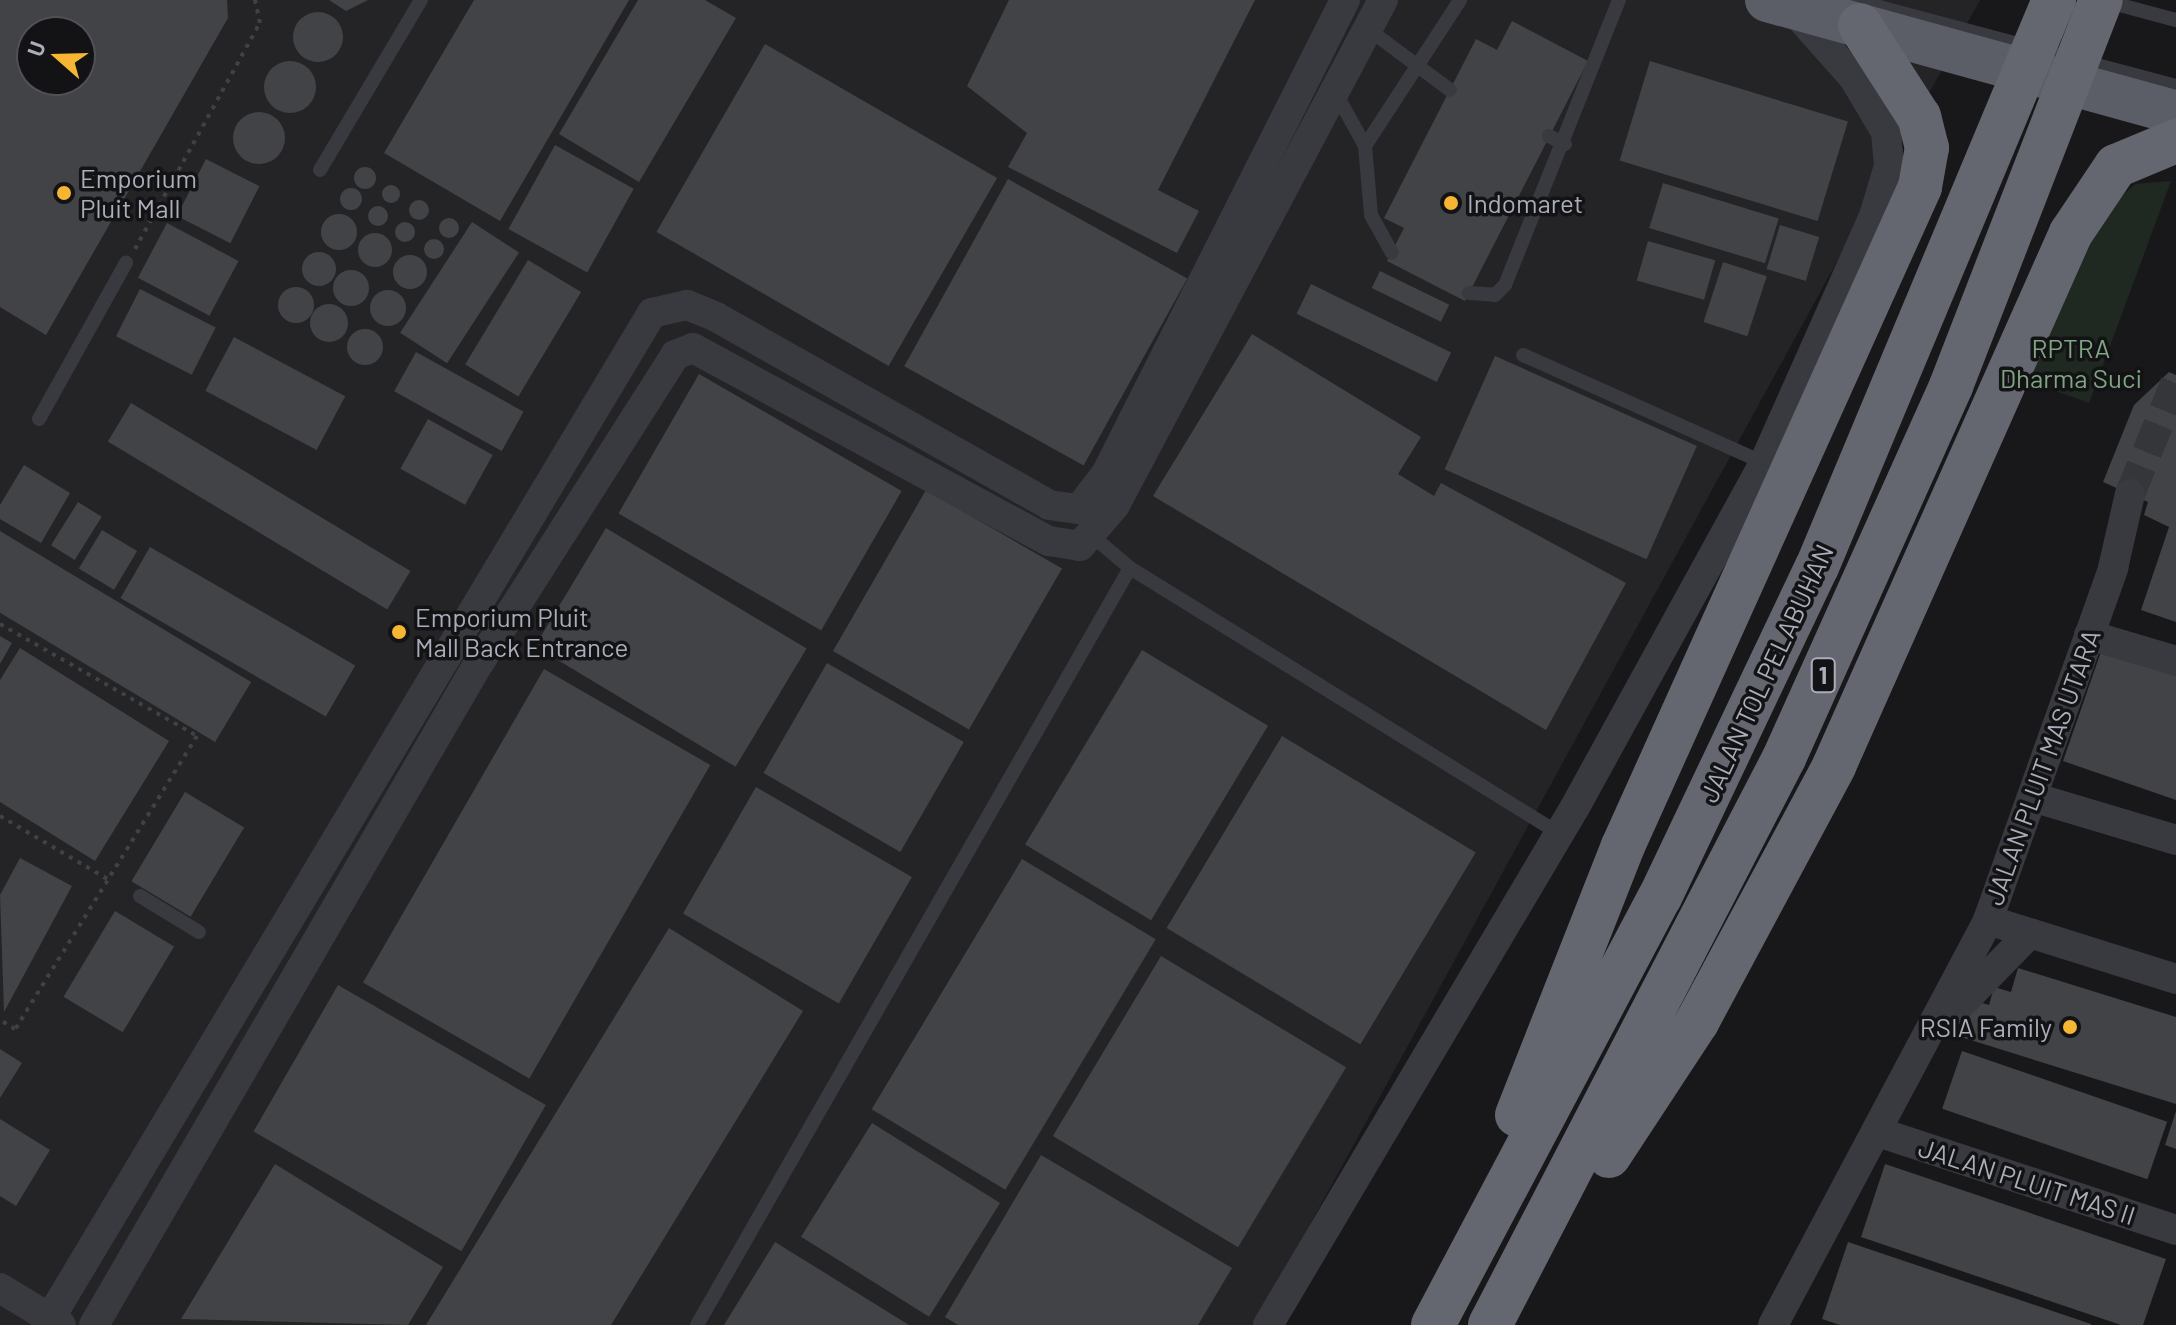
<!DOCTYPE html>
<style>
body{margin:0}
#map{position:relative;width:2176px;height:1325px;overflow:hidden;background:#18181a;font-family:Barlow,sans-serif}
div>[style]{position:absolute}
.built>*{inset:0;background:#242427}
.green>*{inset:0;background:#1f2821}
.building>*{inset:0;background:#424347;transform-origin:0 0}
.round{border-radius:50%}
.minor-tunnel>*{height:30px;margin-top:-15px;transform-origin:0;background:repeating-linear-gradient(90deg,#35363a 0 30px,transparent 0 45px)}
.path>*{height:4px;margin-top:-2px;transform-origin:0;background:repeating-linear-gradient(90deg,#3e4146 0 4px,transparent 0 10px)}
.service>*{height:14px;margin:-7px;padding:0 7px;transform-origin:7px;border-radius:7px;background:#393a3f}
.minor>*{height:30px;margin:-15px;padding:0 15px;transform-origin:15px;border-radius:15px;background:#393a3f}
.trunk>*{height:44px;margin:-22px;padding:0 22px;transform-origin:22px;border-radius:22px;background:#5c5e67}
.motorway>*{height:44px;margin:-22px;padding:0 22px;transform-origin:22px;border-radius:22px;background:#646770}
.dots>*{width:22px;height:22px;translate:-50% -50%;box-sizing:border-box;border:4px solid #131315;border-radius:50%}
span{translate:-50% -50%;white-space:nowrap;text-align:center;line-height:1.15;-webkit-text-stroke:7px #131315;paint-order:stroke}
.shield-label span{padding:2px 6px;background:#131315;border:2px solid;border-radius:6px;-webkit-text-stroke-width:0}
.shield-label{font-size:24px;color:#aaaeba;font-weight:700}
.poi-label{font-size:26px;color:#aaaeba}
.left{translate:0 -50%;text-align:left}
.right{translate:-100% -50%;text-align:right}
.park-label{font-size:26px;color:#80a583}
.street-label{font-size:26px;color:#aaaeba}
.north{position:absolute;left:16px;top:16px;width:80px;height:80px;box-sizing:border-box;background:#131315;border:2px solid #4f5157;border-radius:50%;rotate:290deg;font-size:22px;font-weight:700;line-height:32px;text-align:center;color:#aaaeba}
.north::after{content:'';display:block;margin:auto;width:28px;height:36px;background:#f6b634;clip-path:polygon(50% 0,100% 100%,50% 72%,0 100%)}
</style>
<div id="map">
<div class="built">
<div style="clip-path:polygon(evenodd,0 0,1980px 0,1255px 1325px,0 1325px,0 0,32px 32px,80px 32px,80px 80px,32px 80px,32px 32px)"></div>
</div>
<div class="green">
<div style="clip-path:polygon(2171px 181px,2089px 403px,2028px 381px,2105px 212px,2135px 184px)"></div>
</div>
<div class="building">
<div style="clip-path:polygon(evenodd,0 0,227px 0,228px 18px,46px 335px,0 307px,0 0,32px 32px,80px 32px,80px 80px,32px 80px,32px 32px)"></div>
<div style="clip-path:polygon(368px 0,346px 11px,329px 0)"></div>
<div style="clip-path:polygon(474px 0,629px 0,500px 221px,384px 153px)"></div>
<div style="clip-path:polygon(638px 0,705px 0,736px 18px,639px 182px,559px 134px)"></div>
<div style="clip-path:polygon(1009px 0,1255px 0,1158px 190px,1199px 211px,1177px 253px,1008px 167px,1027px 133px,967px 86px)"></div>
<div class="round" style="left:293px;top:12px;width:50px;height:50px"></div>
<div style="clip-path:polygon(1512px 21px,1588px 61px,1465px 301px,1387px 261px,1404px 228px,1384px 218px,1476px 39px,1497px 50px)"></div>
<div style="left:765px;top:44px;width:268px;height:217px;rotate:30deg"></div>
<div style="left:1650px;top:61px;width:207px;height:104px;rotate:17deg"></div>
<div class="round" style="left:264px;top:61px;width:52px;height:52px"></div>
<div class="round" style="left:233px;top:112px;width:52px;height:52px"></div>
<div style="left:555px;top:145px;width:90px;height:96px;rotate:29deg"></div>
<div style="left:206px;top:159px;width:60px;height:64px;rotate:27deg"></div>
<div class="round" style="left:354px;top:167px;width:22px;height:22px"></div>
<div style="left:1008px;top:179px;width:205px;height:214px;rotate:29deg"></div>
<div style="left:1663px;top:183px;width:121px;height:47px;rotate:17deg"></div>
<div class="round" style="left:382px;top:185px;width:18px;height:18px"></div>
<div class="round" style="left:340px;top:188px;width:22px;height:22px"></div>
<div class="round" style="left:409px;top:200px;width:20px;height:20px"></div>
<div class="round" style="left:368px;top:206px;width:20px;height:20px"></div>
<div class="round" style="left:321px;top:214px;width:36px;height:36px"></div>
<div class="round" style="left:439px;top:218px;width:20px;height:20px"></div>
<div style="left:472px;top:222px;width:56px;height:132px;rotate:33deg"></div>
<div class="round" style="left:395px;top:222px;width:20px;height:20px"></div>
<div style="left:167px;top:223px;width:81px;height:62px;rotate:28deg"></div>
<div style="left:1780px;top:225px;width:41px;height:46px;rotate:17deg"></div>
<div class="round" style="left:358px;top:233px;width:34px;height:34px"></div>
<div class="round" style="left:424px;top:239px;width:20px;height:20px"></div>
<div style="left:1648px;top:241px;width:70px;height:41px;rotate:16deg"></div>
<div class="round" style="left:302px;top:252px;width:34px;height:34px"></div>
<div class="round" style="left:393px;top:255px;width:34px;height:34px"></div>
<div style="left:528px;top:260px;width:62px;height:122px;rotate:31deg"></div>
<div style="left:1723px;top:262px;width:46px;height:63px;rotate:18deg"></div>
<div class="round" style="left:333px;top:270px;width:36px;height:36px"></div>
<div style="left:1380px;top:271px;width:77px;height:19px;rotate:26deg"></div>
<div style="left:1311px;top:284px;width:156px;height:33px;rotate:26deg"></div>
<div class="round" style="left:278px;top:287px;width:36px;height:36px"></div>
<div style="left:140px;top:289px;width:85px;height:53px;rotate:27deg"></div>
<div class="round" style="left:370px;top:290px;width:36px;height:36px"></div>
<div class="round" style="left:310px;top:304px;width:38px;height:38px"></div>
<div class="round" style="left:347px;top:329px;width:36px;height:36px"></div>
<div style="clip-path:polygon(1252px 334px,1421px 437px,1398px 474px,1434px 496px,1441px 483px,1626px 583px,1546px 730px,1153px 496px)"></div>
<div style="left:234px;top:337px;width:126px;height:61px;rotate:28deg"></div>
<div style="left:416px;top:352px;width:123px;height:45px;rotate:29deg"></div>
<div style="left:1495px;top:356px;width:221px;height:124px;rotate:24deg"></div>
<div style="clip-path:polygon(2169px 372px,2176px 375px,2176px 622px,2141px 610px,2169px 527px,2144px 515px,2148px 502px,2103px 482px,2134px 405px)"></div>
<div style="left:699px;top:374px;width:234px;height:161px;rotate:30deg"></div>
<div style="left:131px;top:403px;width:326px;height:45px;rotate:31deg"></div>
<div style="left:428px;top:419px;width:74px;height:57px;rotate:29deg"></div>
<div style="clip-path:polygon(24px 465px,70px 493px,41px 543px,0 519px,0 505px)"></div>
<div style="left:926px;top:490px;width:157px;height:186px;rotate:30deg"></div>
<div style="left:78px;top:502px;width:28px;height:51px;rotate:32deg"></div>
<div style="left:606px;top:528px;width:234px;height:138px;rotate:31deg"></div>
<div style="left:102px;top:530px;width:41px;height:45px;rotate:31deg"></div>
<div style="left:0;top:531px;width:293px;height:70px;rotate:31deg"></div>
<div style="left:150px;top:547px;width:237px;height:59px;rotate:30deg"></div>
<div style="clip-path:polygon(0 636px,12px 643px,0 664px)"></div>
<div style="clip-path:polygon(2104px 643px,2176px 668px,2176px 800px,2063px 761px)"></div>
<div style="clip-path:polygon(20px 648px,169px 741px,95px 861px,0 802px,0 680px)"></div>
<div style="left:1142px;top:650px;width:147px;height:227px;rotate:31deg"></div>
<div style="left:827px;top:663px;width:158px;height:127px;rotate:30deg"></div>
<div style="left:544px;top:669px;width:192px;height:362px;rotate:30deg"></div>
<div style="left:1282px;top:736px;width:226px;height:224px;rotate:31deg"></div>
<div style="left:756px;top:787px;width:180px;height:146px;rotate:30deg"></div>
<div style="left:185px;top:792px;width:69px;height:104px;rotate:31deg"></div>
<div style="clip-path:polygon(20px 858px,72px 886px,4px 1012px,0 895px)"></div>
<div style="left:1022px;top:859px;width:156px;height:292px;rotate:31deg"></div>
<div style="left:115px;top:911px;width:69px;height:100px;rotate:31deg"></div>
<div style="clip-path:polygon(669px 928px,803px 1011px,611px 1325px,426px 1325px)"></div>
<div style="left:1161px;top:956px;width:216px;height:210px;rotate:31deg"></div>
<div style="clip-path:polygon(2018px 968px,2176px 1017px,2176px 1104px,1961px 1037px,1972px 1000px,1989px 1005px,1994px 987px,2011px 992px)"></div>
<div style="left:338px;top:985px;width:240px;height:169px;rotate:30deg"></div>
<div style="clip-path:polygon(0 1049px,22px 1063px,0 1098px)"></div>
<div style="left:1962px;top:1051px;width:217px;height:61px;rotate:19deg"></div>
<div style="clip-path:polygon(2176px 1111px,2176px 1149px,2165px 1145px)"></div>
<div style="clip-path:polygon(0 1119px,50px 1150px,16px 1206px,0 1196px)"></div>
<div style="left:872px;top:1123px;width:151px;height:134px;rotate:32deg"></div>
<div style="clip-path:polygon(1041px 1155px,1232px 1268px,1198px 1325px,958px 1325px,945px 1317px)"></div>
<div style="clip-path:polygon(275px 1164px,443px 1267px,408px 1325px,181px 1319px)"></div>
<div style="clip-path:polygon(1885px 1164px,2166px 1259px,2143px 1325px,2121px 1325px,1861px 1237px)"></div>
<div style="clip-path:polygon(775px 1242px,909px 1325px,724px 1325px)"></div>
<div style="clip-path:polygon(1848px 1242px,2091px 1324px,2091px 1325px,1840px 1325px,1822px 1319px)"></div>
</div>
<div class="minor-tunnel">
<div style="left:2130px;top:494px;width:121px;rotate:-67.7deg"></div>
</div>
<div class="path">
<div style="left:135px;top:249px;width:258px;rotate:-61.1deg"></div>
<div style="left:260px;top:23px;width:24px;rotate:-102deg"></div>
<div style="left:0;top:624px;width:227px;rotate:29.6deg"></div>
<div style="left:197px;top:736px;width:345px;rotate:121.8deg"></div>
<div style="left:15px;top:1029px;width:17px;rotate:-149deg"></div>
<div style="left:0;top:816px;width:129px;rotate:30.4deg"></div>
</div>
<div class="service">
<div style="left:1853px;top:0;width:334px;rotate:14.9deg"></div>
<div style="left:2105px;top:1px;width:73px;rotate:15deg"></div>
<div style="left:1368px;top:29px;width:102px;rotate:36.6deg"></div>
<div style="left:1334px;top:90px;width:64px;rotate:61deg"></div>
<div style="left:1365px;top:146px;width:69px;rotate:85deg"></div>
<div style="left:1371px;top:215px;width:43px;rotate:61.1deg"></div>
<div style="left:1549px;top:136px;width:18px;rotate:27deg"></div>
<div style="left:1365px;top:146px;width:174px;rotate:-56.9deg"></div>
<div style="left:320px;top:170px;width:198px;rotate:-59.3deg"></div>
<div style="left:1469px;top:293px;width:26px;rotate:4deg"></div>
<div style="left:1495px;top:295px;width:14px;rotate:-45deg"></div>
<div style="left:1505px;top:285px;width:307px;rotate:-68.2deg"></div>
<div style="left:1523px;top:355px;width:264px;rotate:24.1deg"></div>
<div style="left:39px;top:419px;width:179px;rotate:-60.9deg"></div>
<div style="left:1090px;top:534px;width:52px;rotate:40.4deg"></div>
<div style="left:1130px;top:568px;width:506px;rotate:31.74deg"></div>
<div style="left:140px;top:896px;width:69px;rotate:31.4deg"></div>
<div style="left:697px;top:1325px;width:872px;rotate:-60.23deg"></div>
</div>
<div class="minor">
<div style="left:2089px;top:635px;width:91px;rotate:16.6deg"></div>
<div style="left:2036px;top:798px;width:146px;rotate:16.7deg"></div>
<div style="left:1988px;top:920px;width:197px;rotate:17.4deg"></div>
<div style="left:1953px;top:1012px;width:110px;rotate:-45.7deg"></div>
<div style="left:1878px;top:1132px;width:314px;rotate:18.2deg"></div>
<div style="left:0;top:1288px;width:71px;rotate:31.2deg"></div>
<div style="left:46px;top:1325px;width:1180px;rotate:-59.09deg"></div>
<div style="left:652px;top:313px;width:36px;rotate:-13deg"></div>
<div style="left:687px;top:305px;width:31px;rotate:22deg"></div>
<div style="left:716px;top:317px;width:382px;rotate:29.4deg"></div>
<div style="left:1049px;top:505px;width:30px;rotate:8deg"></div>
<div style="left:1079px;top:509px;width:44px;rotate:-52.4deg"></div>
<div style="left:1106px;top:474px;width:531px;rotate:-63.24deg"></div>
<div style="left:94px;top:1325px;width:756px;rotate:-59.84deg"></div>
<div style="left:474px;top:671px;width:375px;rotate:-57.5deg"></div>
<div style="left:675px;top:355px;width:19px;rotate:-21deg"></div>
<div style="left:693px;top:348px;width:405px;rotate:28.5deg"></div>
<div style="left:1049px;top:541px;width:31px;rotate:9deg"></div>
<div style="left:1080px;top:546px;width:54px;rotate:-49.5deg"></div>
<div style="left:1115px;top:505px;width:572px;rotate:-62.05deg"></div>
<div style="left:1268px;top:1325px;width:602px;rotate:-59.35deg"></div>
<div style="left:1575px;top:807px;width:393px;rotate:-61.2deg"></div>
<div style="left:1764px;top:463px;width:270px;rotate:-66deg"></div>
<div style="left:1874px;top:216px;width:52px;rotate:-73.3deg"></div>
<div style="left:1889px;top:166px;width:34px;rotate:-95deg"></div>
<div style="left:1886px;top:132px;width:63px;rotate:-120.7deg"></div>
<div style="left:1854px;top:78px;width:95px;rotate:-131.6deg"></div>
<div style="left:1773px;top:1325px;width:459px;rotate:-62deg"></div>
<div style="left:1988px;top:920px;width:374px;rotate:-70.4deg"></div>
<div style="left:2113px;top:568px;width:76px;rotate:-77.1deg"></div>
</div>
<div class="trunk">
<div style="left:1767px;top:0;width:424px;rotate:15.4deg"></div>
</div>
<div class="motorway">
<div style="left:1517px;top:1115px;width:289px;rotate:-68.5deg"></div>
<div style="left:1623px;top:846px;width:723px;rotate:-65.74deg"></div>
<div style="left:1920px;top:187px;width:40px;rotate:-80deg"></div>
<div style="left:1927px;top:148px;width:32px;rotate:-104deg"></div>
<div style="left:1919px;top:117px;width:109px;rotate:-122.7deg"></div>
<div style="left:1609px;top:1156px;width:160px;rotate:-56.7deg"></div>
<div style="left:1697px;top:1022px;width:290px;rotate:-61.8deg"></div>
<div style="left:1834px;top:766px;width:583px;rotate:-66.03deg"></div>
<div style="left:2071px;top:233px;width:81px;rotate:-56.1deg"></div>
<div style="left:2116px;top:166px;width:65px;rotate:-22.6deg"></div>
<div style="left:1433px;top:1325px;width:484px;rotate:-62.1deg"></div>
<div style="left:1660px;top:897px;width:365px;rotate:-64.6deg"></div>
<div style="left:1817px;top:567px;width:615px;rotate:-67.32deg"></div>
<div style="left:1490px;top:1325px;width:639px;rotate:-62.59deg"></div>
<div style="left:1784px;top:758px;width:408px;rotate:-65.8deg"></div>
<div style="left:1951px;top:386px;width:414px;rotate:-68.8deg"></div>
</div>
<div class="dots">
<div style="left:64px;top:193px;background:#f6b634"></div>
<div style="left:1451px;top:203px;background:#f6b634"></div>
<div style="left:399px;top:632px;background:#f6b634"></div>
<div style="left:2070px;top:1027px;background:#f6b634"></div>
</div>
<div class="shield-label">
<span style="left:1823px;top:675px">1</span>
</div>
<div class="poi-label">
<span class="left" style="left:80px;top:193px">Emporium<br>Pluit Mall</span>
<span class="left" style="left:1467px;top:203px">Indomaret</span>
<span class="left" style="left:415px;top:632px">Emporium Pluit<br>Mall Back Entrance</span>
<span class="right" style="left:2052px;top:1027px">RSIA Family</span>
</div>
<div class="park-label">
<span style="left:2071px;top:363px">RPTRA<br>Dharma Suci</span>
</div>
<div class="street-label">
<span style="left:1766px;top:673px;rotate:-65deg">JALAN TOL PELABUHAN</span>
<span style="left:2042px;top:767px;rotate:-70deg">JALAN PLUIT MAS UTARA</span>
<span style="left:2027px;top:1181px;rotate:18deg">JALAN PLUIT MAS II</span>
</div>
<div class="north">U</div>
</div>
